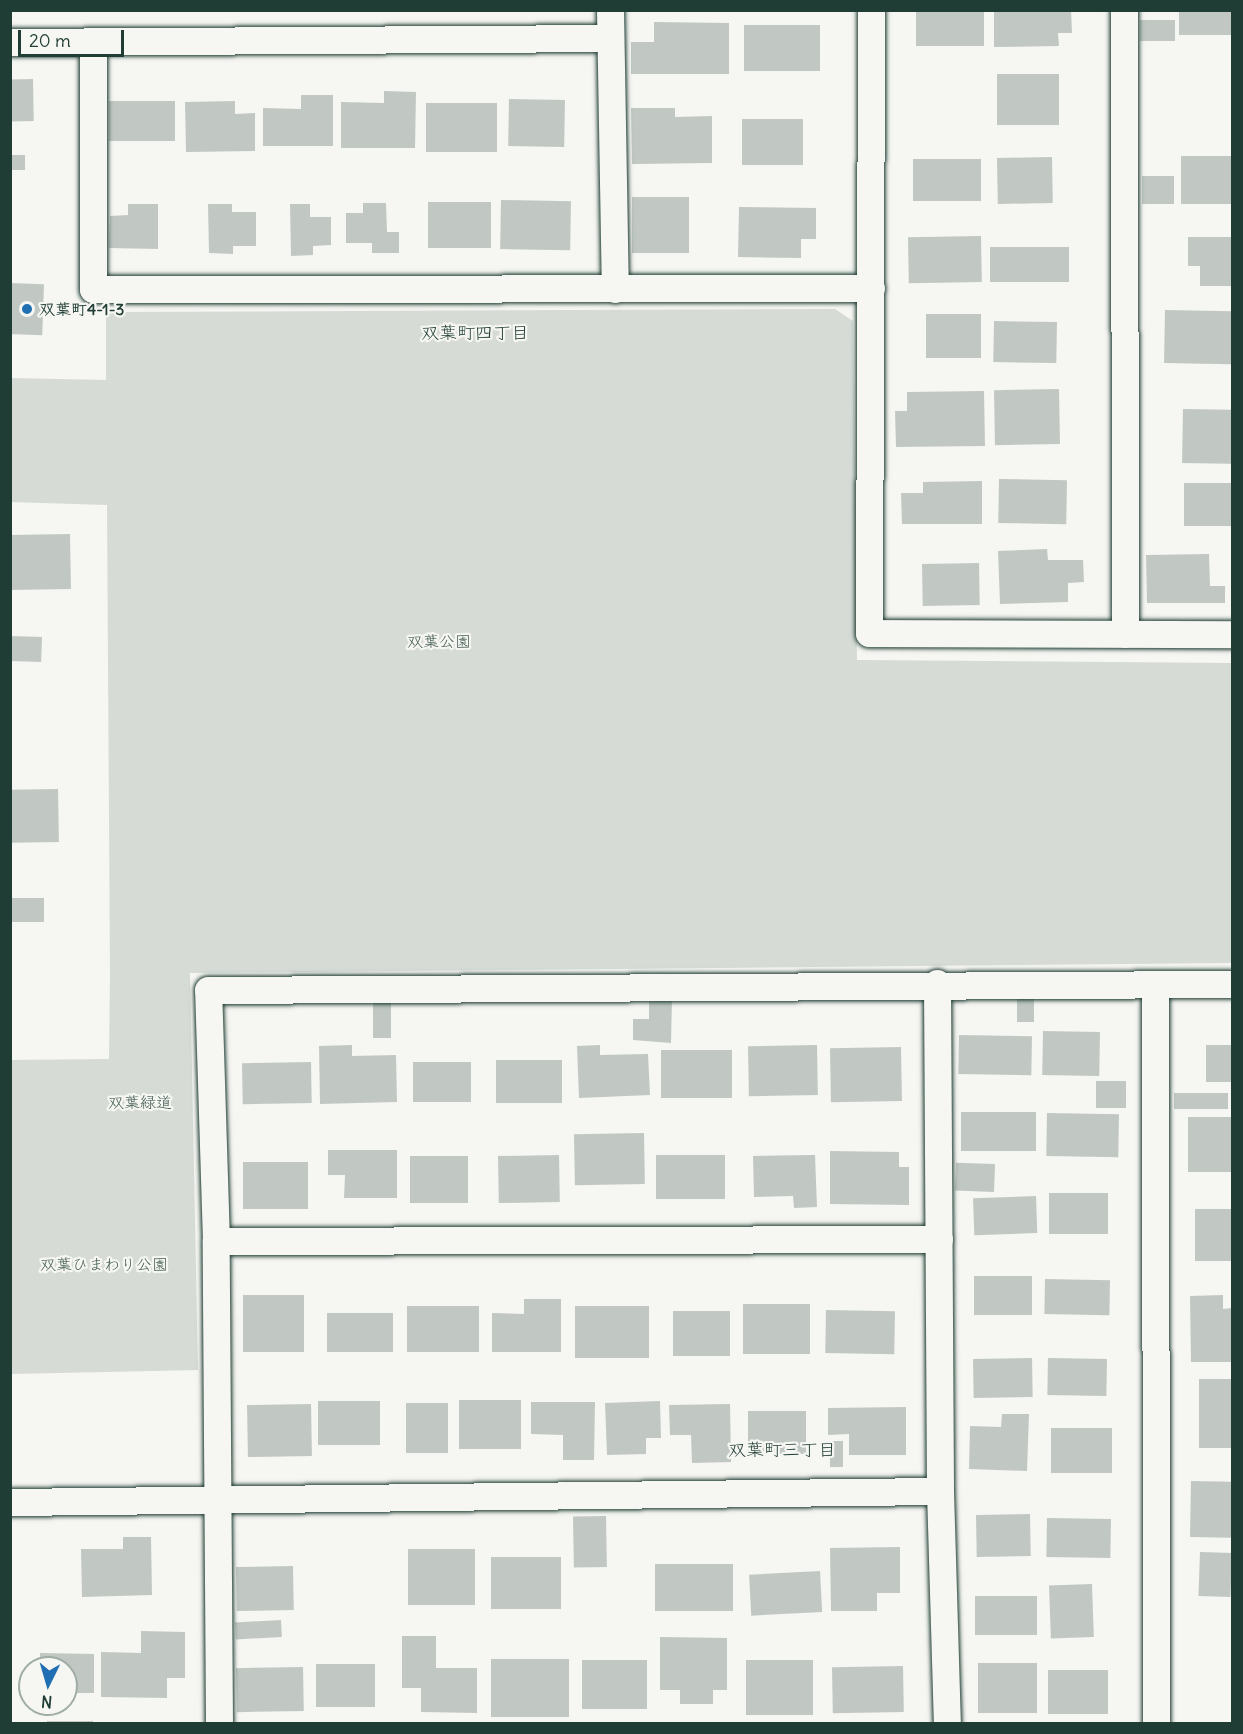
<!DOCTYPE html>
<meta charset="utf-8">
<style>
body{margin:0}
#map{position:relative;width:1243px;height:1734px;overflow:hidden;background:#f6f6f2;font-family:Delius,"Klee One",sans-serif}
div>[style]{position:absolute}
.green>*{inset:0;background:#d6dbd6}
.building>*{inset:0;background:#c1c8c3;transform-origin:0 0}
.roads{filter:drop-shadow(0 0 2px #1f3d34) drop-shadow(0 0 2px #1f3d34)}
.street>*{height:27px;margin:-13.5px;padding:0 13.5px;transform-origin:13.5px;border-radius:13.5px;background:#f6f6f2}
.dots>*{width:16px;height:16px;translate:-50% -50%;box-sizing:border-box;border:3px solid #f6f6f2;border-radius:50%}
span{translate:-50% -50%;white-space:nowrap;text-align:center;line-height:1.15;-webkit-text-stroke:4.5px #f6f6f2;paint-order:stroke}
.poi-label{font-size:16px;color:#1f3d34;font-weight:700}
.left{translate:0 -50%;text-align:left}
.park-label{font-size:16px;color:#445d54}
.neighbourhood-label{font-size:18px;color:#1f3d34}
.frame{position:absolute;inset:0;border:12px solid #1f3d34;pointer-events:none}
.north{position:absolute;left:18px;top:1656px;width:60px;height:60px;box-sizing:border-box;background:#f6f6f2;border:2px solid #a0aca6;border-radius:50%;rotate:185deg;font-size:16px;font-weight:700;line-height:24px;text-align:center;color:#1f3d34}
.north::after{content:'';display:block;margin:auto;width:21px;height:27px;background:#1f6fb2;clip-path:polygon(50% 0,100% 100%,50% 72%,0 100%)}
.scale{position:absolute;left:18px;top:30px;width:106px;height:27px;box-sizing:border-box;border:3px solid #1f3d34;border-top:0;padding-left:8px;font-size:18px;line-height:21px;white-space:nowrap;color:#1f3d34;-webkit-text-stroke:4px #f6f6f2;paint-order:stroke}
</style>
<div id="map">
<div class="green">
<div style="clip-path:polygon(835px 309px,853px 321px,857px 660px,1232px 663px,1232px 963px,190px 973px,198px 1370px,11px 1374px,11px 1060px,109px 1059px,110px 975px,107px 505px,11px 502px,11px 378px,106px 380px,106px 312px)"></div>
</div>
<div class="building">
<div style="left:916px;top:10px;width:68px;height:36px"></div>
<div style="clip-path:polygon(994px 10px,1071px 10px,1072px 33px,1058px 33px,1059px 46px,994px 47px)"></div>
<div style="left:1179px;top:10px;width:53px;height:25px"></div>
<div style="left:1140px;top:20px;width:35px;height:21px"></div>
<div style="clip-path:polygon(654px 22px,729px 23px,729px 74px,631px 74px,631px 42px,654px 42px)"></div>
<div style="left:820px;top:25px;width:46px;height:76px;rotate:90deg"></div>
<div style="left:997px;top:74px;width:62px;height:51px"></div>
<div style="left:33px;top:79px;width:42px;height:23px;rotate:89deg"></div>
<div style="clip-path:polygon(384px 91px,416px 92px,415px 148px,341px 148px,341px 102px,384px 103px)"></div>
<div style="clip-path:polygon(301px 95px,333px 95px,333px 146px,263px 146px,263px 108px,301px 109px)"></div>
<div style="left:509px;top:99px;width:56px;height:47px;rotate:1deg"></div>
<div style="left:109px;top:101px;width:66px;height:40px"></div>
<div style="clip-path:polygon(235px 101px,235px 114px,255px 113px,255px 151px,186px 152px,185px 102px)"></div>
<div style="left:426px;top:103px;width:71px;height:49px"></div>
<div style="clip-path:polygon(631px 108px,675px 108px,675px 117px,712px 116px,712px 163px,632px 164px)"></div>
<div style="left:803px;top:119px;width:46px;height:61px;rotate:90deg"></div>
<div style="left:10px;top:155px;width:15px;height:15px"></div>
<div style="left:1232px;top:156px;width:48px;height:51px;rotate:90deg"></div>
<div style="left:1052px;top:157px;width:46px;height:55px;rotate:89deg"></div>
<div style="left:913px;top:159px;width:68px;height:42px"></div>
<div style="left:1142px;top:176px;width:32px;height:28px"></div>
<div style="left:632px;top:197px;width:57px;height:56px"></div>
<div style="left:501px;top:200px;width:70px;height:49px;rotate:1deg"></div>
<div style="left:428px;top:202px;width:63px;height:46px"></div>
<div style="clip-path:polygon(363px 203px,386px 203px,387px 232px,399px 232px,399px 253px,372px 253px,372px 243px,346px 243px,346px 213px,363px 213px)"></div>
<div style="clip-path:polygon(128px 204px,158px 204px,158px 249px,109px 248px,110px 216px,128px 215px)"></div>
<div style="clip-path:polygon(208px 204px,232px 204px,232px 212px,256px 212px,256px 246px,233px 246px,233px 254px,209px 253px)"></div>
<div style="clip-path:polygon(290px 204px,310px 204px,310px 217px,331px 217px,331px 245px,313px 246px,313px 255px,291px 256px)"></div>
<div style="clip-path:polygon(739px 207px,816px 208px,816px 239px,801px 239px,801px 258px,738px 257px)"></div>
<div style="left:981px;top:236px;width:46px;height:73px;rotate:89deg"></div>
<div style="clip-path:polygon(1188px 237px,1232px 237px,1232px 286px,1200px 286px,1200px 266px,1188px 266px)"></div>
<div style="left:1069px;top:247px;width:35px;height:79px;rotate:90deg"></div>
<div style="left:10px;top:283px;width:34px;height:51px;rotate:2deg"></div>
<div style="left:1165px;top:310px;width:67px;height:53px;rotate:1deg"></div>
<div style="left:926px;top:314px;width:55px;height:44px"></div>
<div style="left:994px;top:321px;width:63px;height:41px;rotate:1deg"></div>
<div style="left:1059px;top:389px;width:55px;height:65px;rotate:89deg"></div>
<div style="clip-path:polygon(984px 391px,985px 446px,896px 447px,895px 411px,907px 411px,907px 392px)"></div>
<div style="left:1183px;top:409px;width:49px;height:54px;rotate:1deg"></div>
<div style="left:999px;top:479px;width:68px;height:44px;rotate:1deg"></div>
<div style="clip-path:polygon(982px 481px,982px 524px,902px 524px,901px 493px,923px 493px,923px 482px)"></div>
<div style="left:1184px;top:483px;width:48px;height:43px"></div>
<div style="left:70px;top:534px;width:55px;height:60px;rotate:89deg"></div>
<div style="clip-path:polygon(1047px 549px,1048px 560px,1083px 560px,1084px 582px,1068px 583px,1068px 602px,1000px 604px,998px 551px)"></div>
<div style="clip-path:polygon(1209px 554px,1210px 586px,1225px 586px,1225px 603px,1147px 603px,1146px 555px)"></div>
<div style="left:979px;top:563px;width:42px;height:57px;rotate:89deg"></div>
<div style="left:10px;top:636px;width:32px;height:25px;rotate:2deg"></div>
<div style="left:58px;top:789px;width:53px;height:48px;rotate:89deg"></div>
<div style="left:10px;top:898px;width:34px;height:24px"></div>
<div style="left:1017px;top:997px;width:17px;height:25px"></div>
<div style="clip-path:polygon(649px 998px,672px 998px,671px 1043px,633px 1040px,633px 1019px,649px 1019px)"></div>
<div style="left:373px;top:1000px;width:18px;height:38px"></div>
<div style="left:1043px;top:1031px;width:57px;height:44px;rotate:1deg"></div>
<div style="left:959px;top:1035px;width:73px;height:39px;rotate:1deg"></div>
<div style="clip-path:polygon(352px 1045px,352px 1056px,396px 1055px,397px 1102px,320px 1104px,319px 1046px)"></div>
<div style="clip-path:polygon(600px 1045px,600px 1055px,648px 1054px,650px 1095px,579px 1098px,577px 1046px)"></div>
<div style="left:817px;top:1045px;width:50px;height:69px;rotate:89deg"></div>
<div style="left:1206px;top:1045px;width:26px;height:37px"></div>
<div style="left:901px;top:1047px;width:54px;height:71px;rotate:89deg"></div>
<div style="left:732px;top:1050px;width:48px;height:71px;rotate:90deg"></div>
<div style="left:562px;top:1060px;width:43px;height:66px;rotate:90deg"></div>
<div style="left:311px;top:1062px;width:41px;height:69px;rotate:89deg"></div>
<div style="left:413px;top:1062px;width:58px;height:40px"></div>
<div style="left:1126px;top:1081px;width:27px;height:30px;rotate:90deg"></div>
<div style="left:1174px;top:1093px;width:54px;height:16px"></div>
<div style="left:1036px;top:1112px;width:39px;height:75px;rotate:90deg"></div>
<div style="left:1047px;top:1113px;width:72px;height:43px;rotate:1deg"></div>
<div style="left:1188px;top:1117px;width:44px;height:55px"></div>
<div style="left:644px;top:1133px;width:51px;height:70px;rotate:89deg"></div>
<div style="clip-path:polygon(328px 1150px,397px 1150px,397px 1198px,344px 1198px,345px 1175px,328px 1175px)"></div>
<div style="clip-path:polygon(830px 1151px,899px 1152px,899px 1167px,909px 1167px,909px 1205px,830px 1204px)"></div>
<div style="left:559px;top:1155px;width:47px;height:61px;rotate:89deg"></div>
<div style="left:656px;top:1155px;width:69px;height:44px"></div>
<div style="clip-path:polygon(815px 1155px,817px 1207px,794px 1208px,793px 1196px,754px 1197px,753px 1156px)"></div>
<div style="left:468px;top:1156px;width:47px;height:58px;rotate:90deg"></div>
<div style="left:243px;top:1162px;width:65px;height:47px"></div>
<div style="left:995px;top:1164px;width:28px;height:39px;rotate:92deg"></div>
<div style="left:1049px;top:1193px;width:59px;height:41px"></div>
<div style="left:1036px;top:1196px;width:37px;height:63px;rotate:88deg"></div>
<div style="left:1195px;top:1209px;width:37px;height:52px"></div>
<div style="left:1032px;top:1276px;width:39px;height:58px;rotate:90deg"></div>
<div style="left:1045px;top:1279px;width:65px;height:35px;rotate:1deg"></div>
<div style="left:243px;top:1295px;width:61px;height:57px"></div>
<div style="clip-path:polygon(1223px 1295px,1223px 1309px,1232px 1308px,1232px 1362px,1191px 1362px,1190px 1296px)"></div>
<div style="clip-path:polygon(524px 1299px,561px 1299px,561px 1352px,492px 1352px,492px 1313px,524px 1314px)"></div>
<div style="left:743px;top:1304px;width:67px;height:50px"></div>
<div style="left:407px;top:1306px;width:72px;height:46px"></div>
<div style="left:575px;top:1306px;width:74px;height:52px"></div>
<div style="left:826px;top:1310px;width:69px;height:43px;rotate:1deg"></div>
<div style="left:673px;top:1311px;width:57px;height:45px"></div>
<div style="left:393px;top:1313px;width:39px;height:66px;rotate:90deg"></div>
<div style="left:1032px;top:1358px;width:39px;height:59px;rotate:89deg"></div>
<div style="left:1048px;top:1358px;width:59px;height:37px;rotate:1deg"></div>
<div style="left:1199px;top:1379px;width:33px;height:69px"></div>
<div style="left:459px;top:1400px;width:62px;height:49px"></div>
<div style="left:318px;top:1401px;width:62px;height:44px"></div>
<div style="clip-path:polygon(660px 1401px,661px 1438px,646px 1438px,646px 1454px,607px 1455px,605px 1403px)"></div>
<div style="clip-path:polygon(531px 1402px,595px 1402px,594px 1460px,563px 1460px,563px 1435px,531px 1434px)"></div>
<div style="left:406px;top:1403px;width:42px;height:50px"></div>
<div style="left:311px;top:1404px;width:52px;height:64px;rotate:89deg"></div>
<div style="clip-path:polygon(730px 1404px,731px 1462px,692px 1463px,691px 1435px,670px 1435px,669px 1405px)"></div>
<div style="clip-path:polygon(906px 1407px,906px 1455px,849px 1455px,849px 1434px,828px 1435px,828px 1408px)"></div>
<div style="left:748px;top:1411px;width:58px;height:43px"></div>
<div style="clip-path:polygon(1002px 1414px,1029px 1414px,1027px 1471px,969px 1469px,970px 1426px,1001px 1427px)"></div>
<div style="left:1051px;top:1428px;width:61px;height:45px"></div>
<div style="left:830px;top:1441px;width:13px;height:26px"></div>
<div style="left:1191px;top:1481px;width:41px;height:56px;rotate:1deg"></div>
<div style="left:1030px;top:1514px;width:42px;height:54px;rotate:89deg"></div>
<div style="left:606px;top:1516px;width:51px;height:33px;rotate:89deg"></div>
<div style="left:1047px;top:1518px;width:64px;height:39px;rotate:1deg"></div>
<div style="clip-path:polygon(123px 1537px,151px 1537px,152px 1595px,82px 1597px,81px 1549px,123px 1549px)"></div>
<div style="clip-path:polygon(900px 1547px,900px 1593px,877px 1593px,877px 1611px,831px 1611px,830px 1548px)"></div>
<div style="left:408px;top:1549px;width:67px;height:56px"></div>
<div style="left:1200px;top:1552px;width:32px;height:44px;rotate:2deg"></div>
<div style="left:491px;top:1557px;width:70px;height:52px"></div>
<div style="left:655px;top:1564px;width:78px;height:47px"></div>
<div style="left:293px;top:1566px;width:44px;height:57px;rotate:89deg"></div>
<div style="left:820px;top:1571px;width:41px;height:71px;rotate:87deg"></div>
<div style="left:1092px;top:1584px;width:53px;height:43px;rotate:88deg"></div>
<div style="left:1037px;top:1596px;width:39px;height:62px;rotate:90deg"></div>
<div style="left:281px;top:1620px;width:17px;height:46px;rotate:87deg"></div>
<div style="clip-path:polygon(141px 1631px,185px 1632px,185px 1678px,167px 1678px,167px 1698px,101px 1697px,101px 1652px,141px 1653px)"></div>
<div style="clip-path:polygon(402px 1636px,436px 1636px,436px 1668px,477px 1668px,477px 1713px,421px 1712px,421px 1688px,402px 1688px)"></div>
<div style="clip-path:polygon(660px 1637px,727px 1638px,727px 1690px,713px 1690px,713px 1704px,680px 1704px,680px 1690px,660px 1690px)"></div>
<div style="clip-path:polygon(40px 1653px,94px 1654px,94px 1693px,66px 1693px,66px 1668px,40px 1668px)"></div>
<div style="left:491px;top:1659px;width:78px;height:58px"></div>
<div style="left:582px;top:1660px;width:65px;height:49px"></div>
<div style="left:813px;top:1660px;width:55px;height:67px;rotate:90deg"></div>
<div style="left:1037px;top:1663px;width:50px;height:59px;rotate:90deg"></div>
<div style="left:316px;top:1664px;width:59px;height:43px"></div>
<div style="left:903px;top:1666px;width:46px;height:71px;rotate:89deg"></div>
<div style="left:303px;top:1667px;width:44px;height:67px;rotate:89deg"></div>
<div style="left:1048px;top:1670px;width:60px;height:44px"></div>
<div style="left:47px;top:1721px;width:46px;height:3px"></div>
</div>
<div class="roads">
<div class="street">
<div style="left:610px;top:10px;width:279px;rotate:89deg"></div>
<div style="left:871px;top:10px;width:623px;rotate:90.18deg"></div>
<div style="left:869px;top:633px;width:363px;rotate:0.2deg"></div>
<div style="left:1124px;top:10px;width:624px;rotate:89.91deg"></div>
<div style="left:10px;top:42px;width:600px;rotate:-0.38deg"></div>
<div style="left:93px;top:42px;width:247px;rotate:90deg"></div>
<div style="left:93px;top:289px;width:778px;rotate:-0.07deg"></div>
<div style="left:937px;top:983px;width:508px;rotate:89.66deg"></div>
<div style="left:940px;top:1491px;width:233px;rotate:88.3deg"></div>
<div style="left:1155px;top:985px;width:739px;rotate:89.92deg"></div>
<div style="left:216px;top:1241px;width:723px;rotate:-0.16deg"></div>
<div style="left:10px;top:1502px;width:930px;rotate:-0.68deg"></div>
<div style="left:219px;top:1724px;width:483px;rotate:-90.4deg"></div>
<div style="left:216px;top:1241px;width:251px;rotate:-91.8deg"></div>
<div style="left:208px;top:990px;width:1024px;rotate:-0.34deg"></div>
</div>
</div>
<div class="dots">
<div style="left:27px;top:309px;background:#1f6fb2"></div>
</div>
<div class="poi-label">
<span class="left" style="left:39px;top:309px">双葉町4-1-3</span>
</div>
<div class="park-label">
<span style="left:439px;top:641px">双葉公園</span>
<span style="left:140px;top:1102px">双葉緑道</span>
<span style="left:104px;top:1264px">双葉ひまわり公園</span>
</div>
<div class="neighbourhood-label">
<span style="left:475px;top:333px">双葉町四丁目</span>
<span style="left:782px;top:1450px">双葉町三丁目</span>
</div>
<div class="frame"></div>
<div class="north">N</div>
<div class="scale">20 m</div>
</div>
